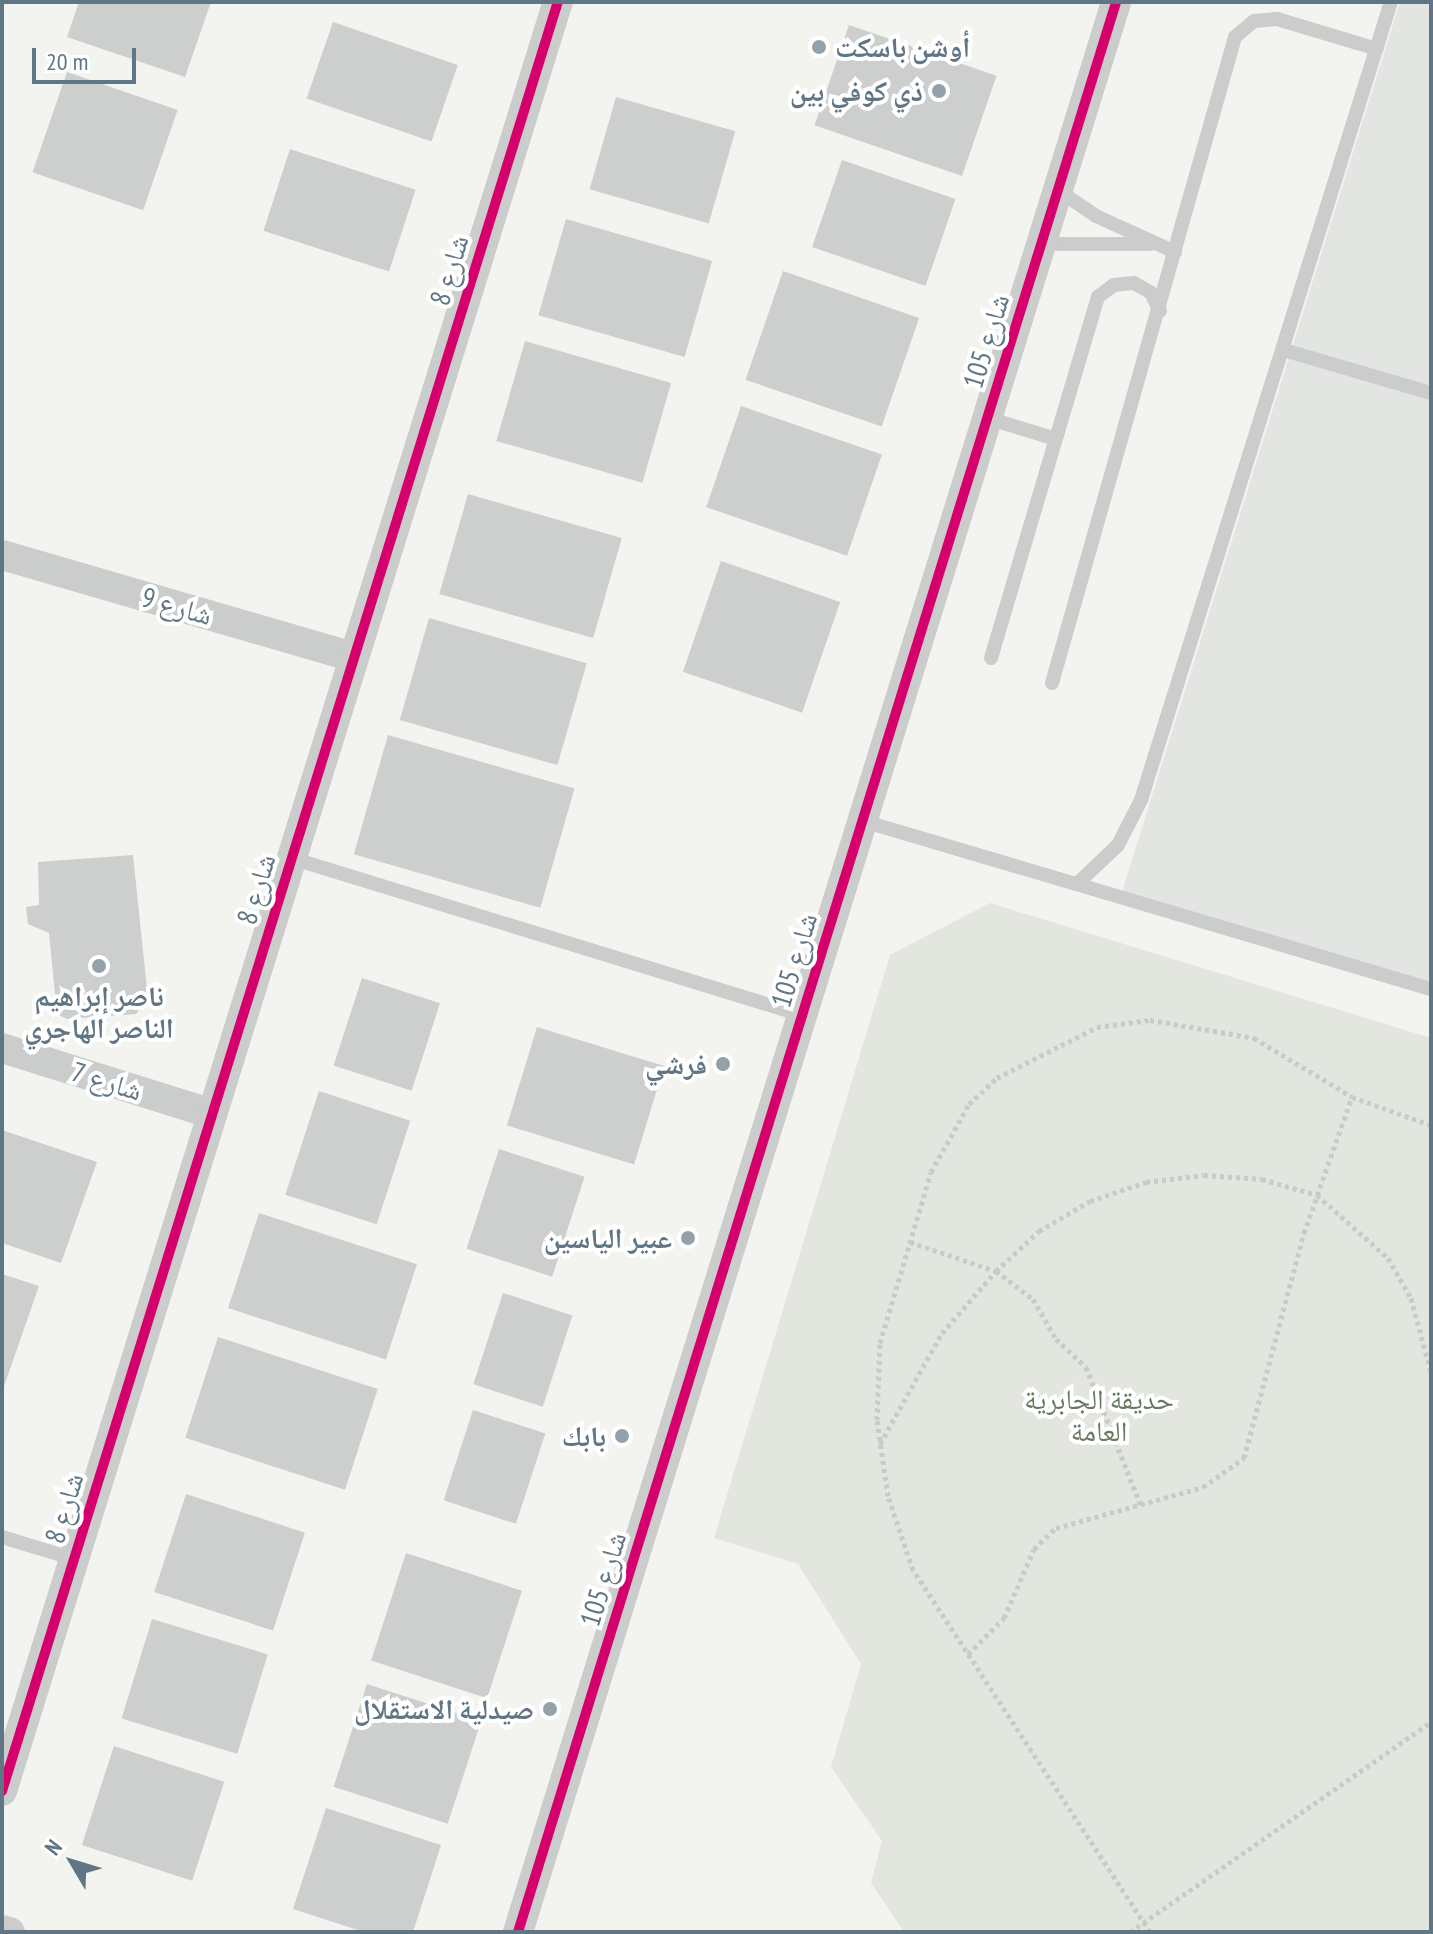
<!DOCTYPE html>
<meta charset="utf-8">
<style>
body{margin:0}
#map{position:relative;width:1433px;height:1934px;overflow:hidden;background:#f3f3f0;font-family:"PT Sans Narrow","Noto Naskh Arabic",sans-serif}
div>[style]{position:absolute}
.built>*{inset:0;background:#e3e5e3}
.green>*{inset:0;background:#e2e6de}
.building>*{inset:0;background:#cdcfce;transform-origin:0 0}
.path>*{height:5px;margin-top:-2.5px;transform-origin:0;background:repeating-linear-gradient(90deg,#c8cacb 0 4px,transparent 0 8px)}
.lane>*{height:14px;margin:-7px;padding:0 7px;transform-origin:7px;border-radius:7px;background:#cbcccc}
.street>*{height:30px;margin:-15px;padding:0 15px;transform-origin:15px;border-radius:15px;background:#cbcccc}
.cycleway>*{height:10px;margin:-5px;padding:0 5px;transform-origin:5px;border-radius:5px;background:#d6006c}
.dots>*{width:22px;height:22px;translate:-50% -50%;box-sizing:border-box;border:4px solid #fff;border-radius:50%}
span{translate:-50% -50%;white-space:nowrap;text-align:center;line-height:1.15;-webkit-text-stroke:8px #fff;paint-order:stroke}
.poi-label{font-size:28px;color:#607684;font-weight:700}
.left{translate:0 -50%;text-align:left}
.right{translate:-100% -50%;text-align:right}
.street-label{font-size:28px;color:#607684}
.park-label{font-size:28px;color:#677a60}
.frame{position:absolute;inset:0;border:4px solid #607684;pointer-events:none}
.north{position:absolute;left:32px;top:1822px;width:80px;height:80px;-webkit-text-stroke:6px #fff;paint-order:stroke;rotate:308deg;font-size:22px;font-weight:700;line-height:32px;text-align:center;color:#607684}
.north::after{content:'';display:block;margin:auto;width:28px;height:36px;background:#607684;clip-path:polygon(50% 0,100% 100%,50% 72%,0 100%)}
.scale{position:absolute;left:32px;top:48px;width:104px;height:36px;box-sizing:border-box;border:4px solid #607684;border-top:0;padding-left:10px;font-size:24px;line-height:28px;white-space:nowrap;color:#607684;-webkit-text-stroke:6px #fff;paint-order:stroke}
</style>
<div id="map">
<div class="built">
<div style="clip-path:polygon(1400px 2px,1431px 2px,1431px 989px,1121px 895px)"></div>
</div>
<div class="green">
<div style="clip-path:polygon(990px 903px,1431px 1038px,1431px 1932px,904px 1932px,871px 1883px,882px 1841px,831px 1767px,861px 1664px,798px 1564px,714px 1538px,890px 955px)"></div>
</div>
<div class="building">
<div style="clip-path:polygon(79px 2px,211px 2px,185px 77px,67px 37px)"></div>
<div style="left:333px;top:22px;width:132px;height:81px;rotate:19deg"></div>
<div style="left:849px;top:25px;width:156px;height:106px;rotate:19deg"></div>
<div style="left:67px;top:72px;width:117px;height:106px;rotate:19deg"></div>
<div style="left:616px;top:97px;width:124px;height:96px;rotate:16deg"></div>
<div style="left:290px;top:149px;width:132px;height:86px;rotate:18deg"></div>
<div style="left:842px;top:160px;width:120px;height:92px;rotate:19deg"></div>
<div style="left:566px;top:219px;width:152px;height:100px;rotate:16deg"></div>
<div style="left:783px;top:271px;width:144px;height:115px;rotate:19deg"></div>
<div style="left:525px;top:341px;width:152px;height:104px;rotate:16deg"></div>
<div style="left:741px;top:406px;width:149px;height:107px;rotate:19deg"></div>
<div style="left:468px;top:494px;width:160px;height:104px;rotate:16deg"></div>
<div style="left:721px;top:561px;width:126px;height:117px;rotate:19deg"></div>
<div style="left:429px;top:618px;width:164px;height:106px;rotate:16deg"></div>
<div style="left:388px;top:735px;width:194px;height:124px;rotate:16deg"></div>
<div style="clip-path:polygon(133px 855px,148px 999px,136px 1014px,67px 1019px,57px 1014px,49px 933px,28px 924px,26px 907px,39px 905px,38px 862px)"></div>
<div style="left:362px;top:978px;width:82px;height:92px;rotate:18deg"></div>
<div style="left:537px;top:1027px;width:133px;height:103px;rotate:17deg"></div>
<div style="left:319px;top:1091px;width:96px;height:109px;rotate:18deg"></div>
<div style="clip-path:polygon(2px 1130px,97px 1162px,61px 1263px,2px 1243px)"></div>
<div style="left:499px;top:1149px;width:90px;height:105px;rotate:18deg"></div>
<div style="left:259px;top:1213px;width:166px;height:100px;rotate:18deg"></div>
<div style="clip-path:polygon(2px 1274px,39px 1286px,2px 1392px)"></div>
<div style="left:503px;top:1293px;width:73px;height:96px;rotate:18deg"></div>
<div style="left:218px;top:1337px;width:168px;height:106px;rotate:18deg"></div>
<div style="left:473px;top:1410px;width:76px;height:95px;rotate:18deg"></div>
<div style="left:186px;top:1494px;width:125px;height:103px;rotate:18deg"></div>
<div style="left:406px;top:1553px;width:122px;height:113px;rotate:18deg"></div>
<div style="left:152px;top:1619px;width:121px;height:104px;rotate:17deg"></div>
<div style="left:367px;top:1684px;width:120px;height:108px;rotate:18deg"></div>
<div style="left:114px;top:1746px;width:116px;height:104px;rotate:18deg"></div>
<div style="clip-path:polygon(326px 1808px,441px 1845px,413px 1932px,364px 1932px,293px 1909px)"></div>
</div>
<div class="path">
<div style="left:910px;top:1242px;width:91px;rotate:18.6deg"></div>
<div style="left:996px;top:1271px;width:46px;rotate:37.1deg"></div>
<div style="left:1033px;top:1299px;width:46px;rotate:60.1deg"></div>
<div style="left:1056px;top:1339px;width:41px;rotate:43deg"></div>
<div style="left:1086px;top:1367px;width:149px;rotate:68.4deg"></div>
<div style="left:880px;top:1444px;width:127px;rotate:-60.8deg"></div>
<div style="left:942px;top:1333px;width:82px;rotate:-48.9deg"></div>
<div style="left:996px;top:1271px;width:59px;rotate:-42.9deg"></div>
<div style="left:1039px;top:1231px;width:59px;rotate:-30.5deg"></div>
<div style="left:1090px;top:1201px;width:59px;rotate:-18.7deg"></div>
<div style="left:1146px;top:1182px;width:58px;rotate:-6.9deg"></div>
<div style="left:1204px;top:1175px;width:58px;rotate:3.9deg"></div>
<div style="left:1262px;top:1179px;width:57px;rotate:16.2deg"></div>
<div style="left:1317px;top:1195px;width:95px;rotate:41.6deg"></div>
<div style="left:1388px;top:1258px;width:46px;rotate:60.1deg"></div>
<div style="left:1411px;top:1298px;width:77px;rotate:74.9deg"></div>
<div style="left:968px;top:1654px;width:51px;rotate:-45deg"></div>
<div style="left:1004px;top:1618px;width:75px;rotate:-66.5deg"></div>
<div style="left:1034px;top:1549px;width:30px;rotate:-44deg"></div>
<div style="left:1056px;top:1528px;width:153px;rotate:-15.6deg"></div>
<div style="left:1203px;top:1487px;width:50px;rotate:-35.3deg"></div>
<div style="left:1244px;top:1458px;width:233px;rotate:-75.1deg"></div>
<div style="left:1304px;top:1233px;width:144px;rotate:-70.6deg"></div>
<div style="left:1130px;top:1932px;width:367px;rotate:-34.9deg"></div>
<div style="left:1150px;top:1932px;width:433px;rotate:-123.2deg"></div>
<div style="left:913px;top:1570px;width:78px;rotate:-108.7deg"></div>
<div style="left:888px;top:1496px;width:77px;rotate:-98.2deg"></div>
<div style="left:877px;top:1420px;width:77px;rotate:-87.8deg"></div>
<div style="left:880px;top:1343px;width:178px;rotate:-73.4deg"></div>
<div style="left:931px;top:1172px;width:78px;rotate:-60.8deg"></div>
<div style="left:969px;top:1104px;width:38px;rotate:-43deg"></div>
<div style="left:997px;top:1078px;width:112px;rotate:-27deg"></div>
<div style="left:1097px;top:1027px;width:53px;rotate:-7.5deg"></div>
<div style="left:1150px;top:1020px;width:106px;rotate:9.8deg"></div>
<div style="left:1254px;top:1038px;width:114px;rotate:31deg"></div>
<div style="left:1352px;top:1097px;width:84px;rotate:19.5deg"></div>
</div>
<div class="lane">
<div style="left:1058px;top:190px;width:46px;rotate:34.4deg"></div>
<div style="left:1096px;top:216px;width:87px;rotate:24.5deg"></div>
<div style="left:1041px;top:244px;width:109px"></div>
<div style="left:1284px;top:350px;width:153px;rotate:16.3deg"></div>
<div style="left:987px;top:418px;width:69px;rotate:16.9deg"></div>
<div style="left:991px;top:658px;width:377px;rotate:-73.5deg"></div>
<div style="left:1098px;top:297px;width:20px;rotate:-37deg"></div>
<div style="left:1114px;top:285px;width:20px;rotate:-6deg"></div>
<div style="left:1134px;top:283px;width:20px;rotate:30deg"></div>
<div style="left:1151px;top:293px;width:20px;rotate:63deg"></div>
<div style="left:1052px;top:683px;width:671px;rotate:-74.18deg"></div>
<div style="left:1235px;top:37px;width:25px;rotate:-40deg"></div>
<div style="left:1254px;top:21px;width:23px;rotate:-5deg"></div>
<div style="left:1277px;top:19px;width:104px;rotate:16.7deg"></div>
<div style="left:863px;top:821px;width:592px;rotate:16.48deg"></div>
<div style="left:291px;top:858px;width:535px;rotate:17.08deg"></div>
<div style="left:1078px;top:883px;width:55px;rotate:-43.5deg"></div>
<div style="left:1118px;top:845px;width:51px;rotate:-62.9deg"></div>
<div style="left:1141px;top:800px;width:836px;rotate:-72.61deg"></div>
<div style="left:2px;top:1537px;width:75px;rotate:17deg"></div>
</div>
<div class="street">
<div style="left:2px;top:555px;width:366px;rotate:16.2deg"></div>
<div style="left:2px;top:1048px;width:220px;rotate:17.4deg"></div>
<div style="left:2px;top:1791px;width:1873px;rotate:-72.74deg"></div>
<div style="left:2px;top:1930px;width:8px;rotate:14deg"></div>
<div style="left:518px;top:1932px;width:2021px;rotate:-72.78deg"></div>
</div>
<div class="cycleway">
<div style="left:2px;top:1791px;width:1873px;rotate:-72.74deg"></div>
<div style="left:518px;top:1932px;width:2021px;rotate:-72.78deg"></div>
</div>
<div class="dots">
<div style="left:819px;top:47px;background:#93a2aa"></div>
<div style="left:939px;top:91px;background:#93a2aa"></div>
<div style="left:99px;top:966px;background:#93a2aa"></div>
<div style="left:723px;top:1064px;background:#93a2aa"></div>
<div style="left:688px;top:1238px;background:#93a2aa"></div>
<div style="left:622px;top:1436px;background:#93a2aa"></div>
<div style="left:550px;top:1709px;background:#93a2aa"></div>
</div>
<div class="poi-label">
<span class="left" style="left:835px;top:47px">أوشن باسكت</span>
<span class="right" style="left:923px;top:91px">ذي كوفي بين</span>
<span style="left:99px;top:1012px">ناصر إبراهيم<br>الناصر الهاجري</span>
<span class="right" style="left:707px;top:1064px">فرشي</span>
<span class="right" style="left:672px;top:1238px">عبير الياسين</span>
<span class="right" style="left:606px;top:1436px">بابك</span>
<span class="right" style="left:534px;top:1709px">صيدلية الاستقلال</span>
</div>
<div class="street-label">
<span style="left:449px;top:270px;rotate:-73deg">شارع 8</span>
<span style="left:986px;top:341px;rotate:-73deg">شارع 105</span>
<span style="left:177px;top:606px;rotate:16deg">شارع 9</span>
<span style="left:256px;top:889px;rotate:-73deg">شارع 8</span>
<span style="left:794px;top:960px;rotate:-73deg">شارع 105</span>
<span style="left:107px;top:1081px;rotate:17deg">شارع 7</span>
<span style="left:64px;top:1508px;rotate:-73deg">شارع 8</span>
<span style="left:603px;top:1579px;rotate:-73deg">شارع 105</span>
</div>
<div class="park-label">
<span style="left:1099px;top:1415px">حديقة الجابرية<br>العامة</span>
</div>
<div class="frame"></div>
<div class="north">N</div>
<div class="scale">20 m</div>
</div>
